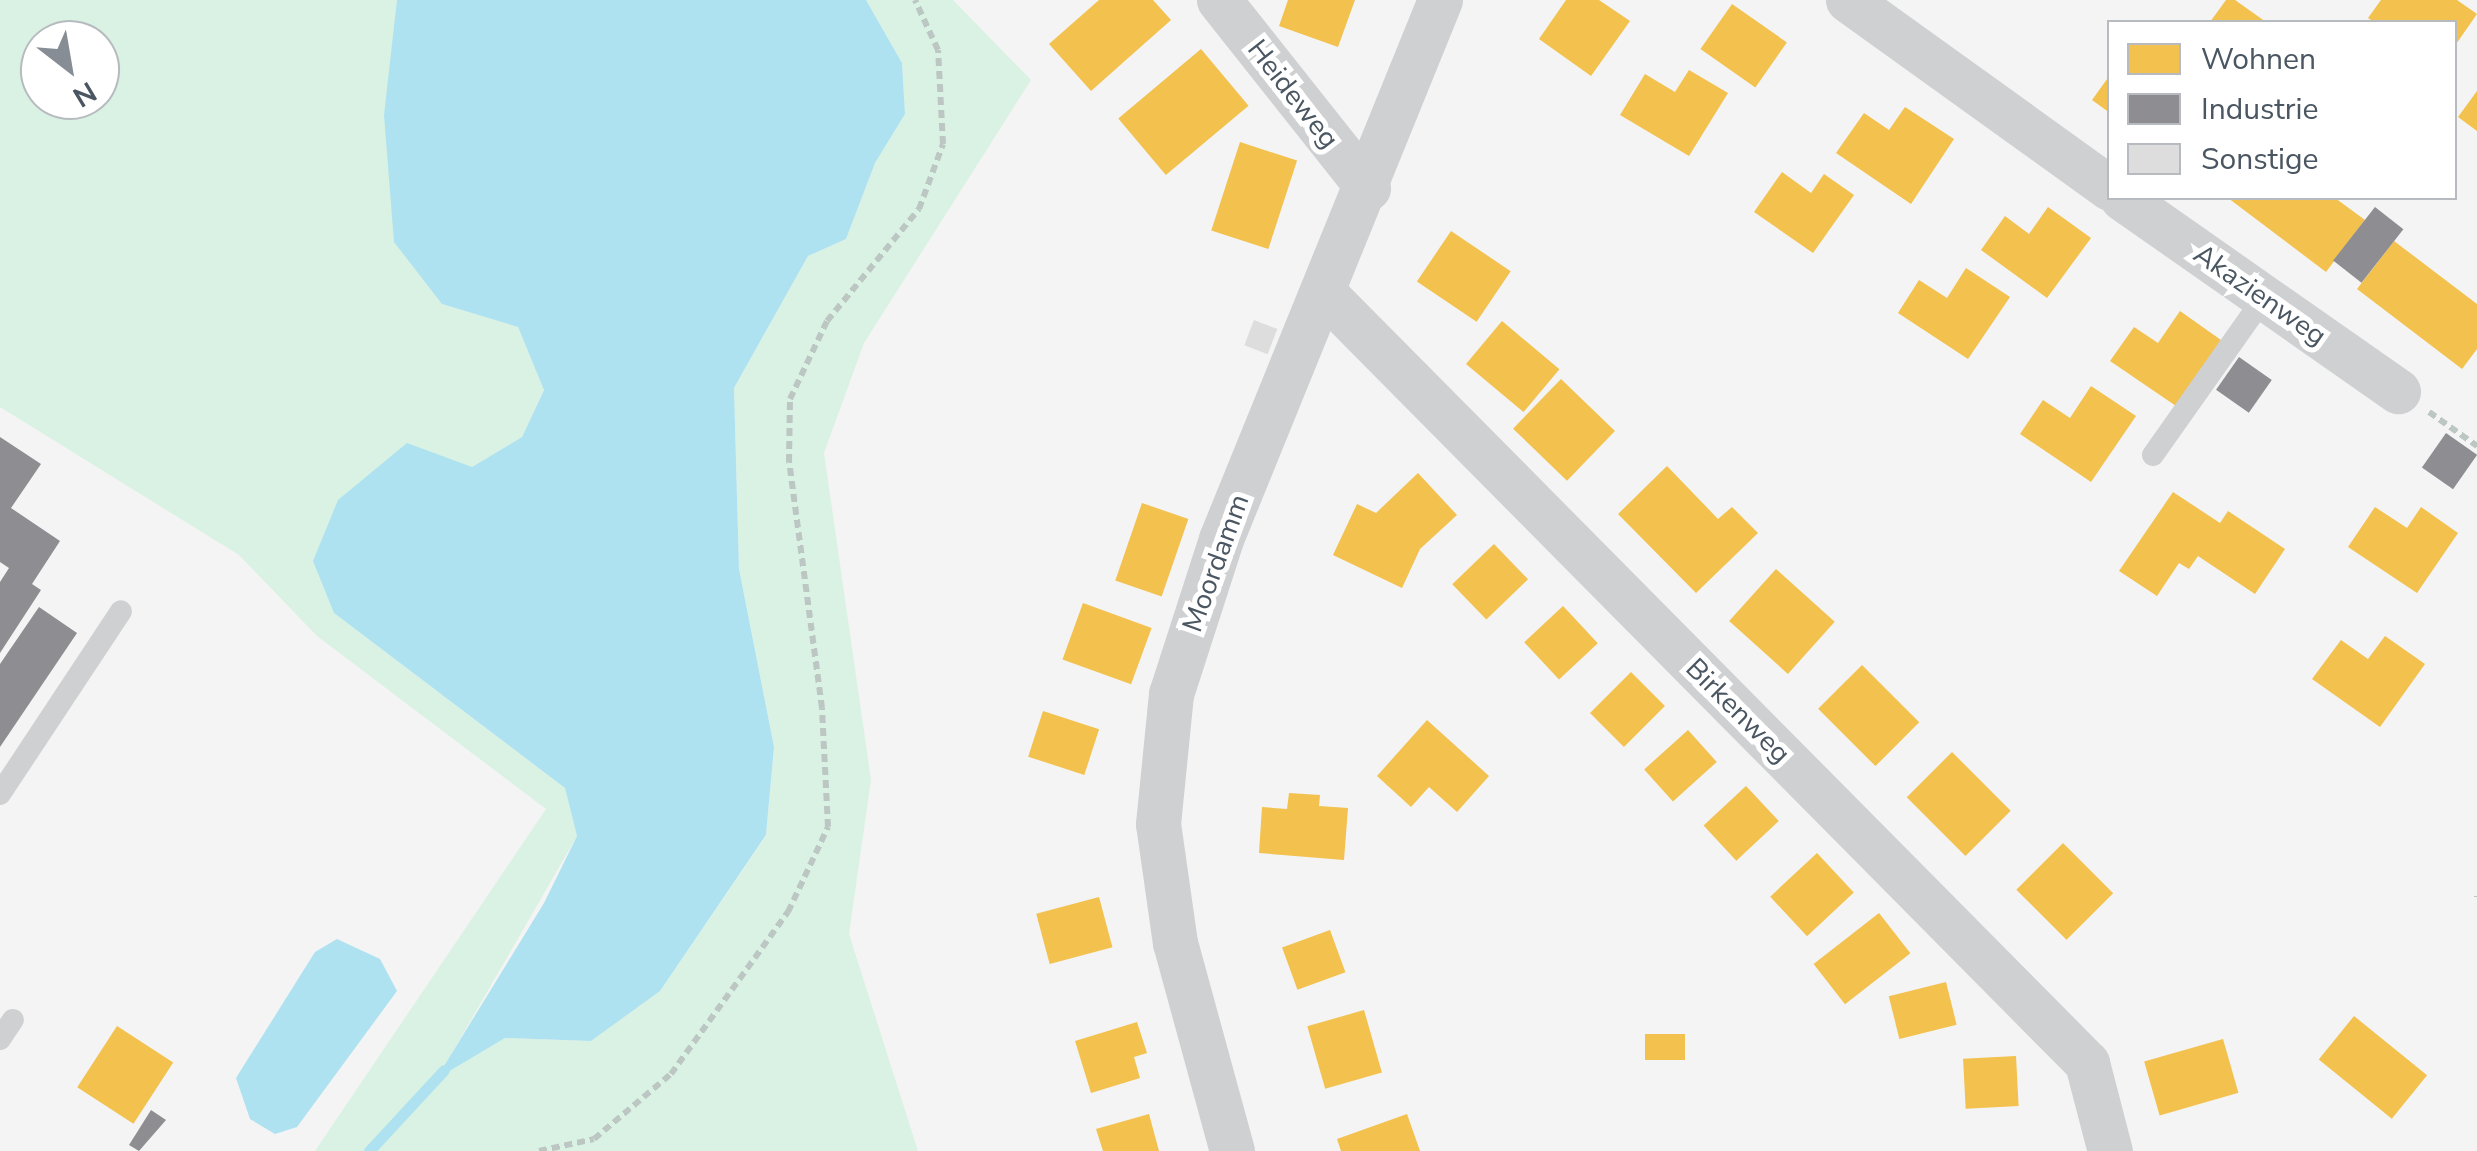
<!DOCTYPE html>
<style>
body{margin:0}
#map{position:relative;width:2477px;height:1151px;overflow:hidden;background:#f4f4f4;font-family:"Nunito Sans",sans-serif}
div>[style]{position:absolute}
.green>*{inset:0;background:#d9f2e3}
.water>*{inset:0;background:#aee2f0}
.homes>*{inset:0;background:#f2c14e;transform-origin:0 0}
.industry>*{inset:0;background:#8d8d92;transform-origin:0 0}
.stream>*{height:11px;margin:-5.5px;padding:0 5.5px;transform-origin:5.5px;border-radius:5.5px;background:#aee2f0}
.building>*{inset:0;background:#ddddde;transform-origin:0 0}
.path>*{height:6px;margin-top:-3px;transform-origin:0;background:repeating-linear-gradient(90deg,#bcc7c4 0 8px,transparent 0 13px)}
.lane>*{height:22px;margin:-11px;padding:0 11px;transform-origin:11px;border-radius:11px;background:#ced0d2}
.street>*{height:45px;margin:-22.5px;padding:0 22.5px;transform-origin:22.5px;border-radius:22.5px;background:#ced0d2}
span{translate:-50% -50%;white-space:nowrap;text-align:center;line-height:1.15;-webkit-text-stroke:10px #fff;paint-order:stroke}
.street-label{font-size:28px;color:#4a5661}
.legend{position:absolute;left:2107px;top:20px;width:350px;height:180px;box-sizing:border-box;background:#fff;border:2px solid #b7bbc0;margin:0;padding:12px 18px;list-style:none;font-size:30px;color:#4a5661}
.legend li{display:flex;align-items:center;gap:20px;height:50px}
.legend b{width:50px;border:2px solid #b7bbc0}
.north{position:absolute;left:20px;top:20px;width:100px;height:100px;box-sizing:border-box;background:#fff;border:2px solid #b7bbc0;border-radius:50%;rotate:149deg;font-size:28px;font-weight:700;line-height:40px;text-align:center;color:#4a5661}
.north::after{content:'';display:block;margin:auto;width:35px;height:45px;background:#868d94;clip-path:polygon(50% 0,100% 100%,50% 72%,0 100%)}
</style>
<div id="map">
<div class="green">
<div style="clip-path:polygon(evenodd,0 0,397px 0,395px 34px,442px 304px,518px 327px,544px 389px,522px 437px,472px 467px,334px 613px,565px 788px,577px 836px,438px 1077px,505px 1038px,591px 1041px,660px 991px,766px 836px,774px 747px,739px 569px,734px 388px,808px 256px,846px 239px,875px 163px,905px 114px,902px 63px,866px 0,953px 0,1031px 80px,864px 343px,824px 453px,871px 780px,849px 934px,918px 1151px,315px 1151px,546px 809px,317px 636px,239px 555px,0 407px,0 0,40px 40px,100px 40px,100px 100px,40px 100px,40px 40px)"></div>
</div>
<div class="water">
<div style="clip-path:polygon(397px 0,866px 0,902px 63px,905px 114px,875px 163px,846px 239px,808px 256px,734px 388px,739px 569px,774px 747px,766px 835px,660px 991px,591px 1041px,505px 1038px,436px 1079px,544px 903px,577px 836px,565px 788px,334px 613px,313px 561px,338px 500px,407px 443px,472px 467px,522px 437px,544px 390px,518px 327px,442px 304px,394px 242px,384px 115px)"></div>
<div style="clip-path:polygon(337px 939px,380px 959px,397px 991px,297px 1127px,275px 1134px,250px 1119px,236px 1078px,315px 952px)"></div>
</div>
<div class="homes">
<div style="clip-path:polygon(1099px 0,1153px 0,1171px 20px,1091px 91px,1049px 44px)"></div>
<div style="clip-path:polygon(1288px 0,1355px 0,1338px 47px,1279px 26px)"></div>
<div style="clip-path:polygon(1566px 0,1599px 0,1630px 21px,1591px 76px,1539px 39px)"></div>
<div style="clip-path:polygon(2226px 0,2235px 0,2266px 22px,2210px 22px)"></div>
<div style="clip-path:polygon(2381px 0,2457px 0,2477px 14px,2454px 47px,2454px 22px,2374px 22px,2368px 18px)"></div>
<div style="left:1732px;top:4px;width:67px;height:55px;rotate:35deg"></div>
<div style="left:1201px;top:49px;width:74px;height:108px;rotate:50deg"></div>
<div style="clip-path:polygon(1689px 70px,1728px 93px,1689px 156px,1620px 115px,1645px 74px,1675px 92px)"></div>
<div style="clip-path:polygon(2110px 75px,2110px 113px,2092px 100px)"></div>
<div style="clip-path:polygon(2477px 91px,2477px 131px,2458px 117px)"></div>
<div style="clip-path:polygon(1905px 107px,1954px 139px,1911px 204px,1836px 153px,1864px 113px,1889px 130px)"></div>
<div style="left:1240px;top:142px;width:60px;height:93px;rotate:18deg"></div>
<div style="clip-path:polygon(1782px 172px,1811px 193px,1824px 174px,1854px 195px,1813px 253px,1754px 212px)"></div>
<div style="clip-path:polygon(2228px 198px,2335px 198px,2365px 220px,2326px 272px)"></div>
<div style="clip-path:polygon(2048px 207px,2091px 238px,2047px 298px,1981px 250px,2005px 216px,2029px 234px)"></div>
<div style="left:1451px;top:231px;width:72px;height:61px;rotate:34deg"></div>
<div style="clip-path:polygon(2394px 241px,2477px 304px,2477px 349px,2462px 369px,2357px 289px)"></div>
<div style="clip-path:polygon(1966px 268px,2010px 297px,1968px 359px,1898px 313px,1919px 280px,1947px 298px)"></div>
<div style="clip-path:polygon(2180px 311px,2221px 340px,2176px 406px,2110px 361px,2134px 327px,2158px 343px)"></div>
<div style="left:1502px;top:321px;width:75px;height:56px;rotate:40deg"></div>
<div style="left:1561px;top:379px;width:75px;height:69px;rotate:44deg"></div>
<div style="clip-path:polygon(2091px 386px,2136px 416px,2091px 482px,2020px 434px,2043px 400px,2070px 418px)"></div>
<div style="clip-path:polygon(1667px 466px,1718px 519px,1732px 507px,1758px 533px,1696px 593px,1618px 514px)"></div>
<div style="clip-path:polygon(1418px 473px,1457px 515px,1420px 549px,1402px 588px,1333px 555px,1357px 504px,1376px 513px)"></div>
<div style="clip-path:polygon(2173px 492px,2220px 523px,2228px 511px,2285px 549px,2255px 594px,2198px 556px,2189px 569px,2179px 563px,2157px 596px,2119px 571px)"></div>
<div style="left:1142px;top:503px;width:49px;height:82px;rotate:19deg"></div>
<div style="clip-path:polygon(2375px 507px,2407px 528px,2421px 507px,2458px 533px,2417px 593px,2348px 547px)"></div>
<div style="left:1494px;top:544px;width:49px;height:58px;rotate:46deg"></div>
<div style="left:1776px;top:569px;width:79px;height:70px;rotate:42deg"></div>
<div style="left:1083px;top:603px;width:73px;height:60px;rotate:20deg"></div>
<div style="left:1563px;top:606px;width:51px;height:53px;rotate:47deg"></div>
<div style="clip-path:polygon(2385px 636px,2425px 664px,2380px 727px,2312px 679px,2341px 640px,2368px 659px)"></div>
<div style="left:1862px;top:665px;width:81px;height:62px;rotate:45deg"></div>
<div style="left:1631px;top:672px;width:48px;height:58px;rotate:45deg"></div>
<div style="left:1043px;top:711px;width:59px;height:48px;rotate:18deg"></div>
<div style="clip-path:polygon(1427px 720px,1489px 776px,1457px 812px,1429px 787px,1411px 807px,1377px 776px)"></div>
<div style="left:1688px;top:730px;width:43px;height:59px;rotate:48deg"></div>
<div style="left:1952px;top:752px;width:83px;height:64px;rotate:45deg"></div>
<div style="left:1746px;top:786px;width:48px;height:58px;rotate:47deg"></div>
<div style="clip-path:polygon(1289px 793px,1320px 795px,1319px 806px,1348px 808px,1344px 860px,1259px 853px,1262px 807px,1287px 809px)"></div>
<div style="left:2063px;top:843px;width:71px;height:66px;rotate:45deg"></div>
<div style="left:1817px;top:853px;width:54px;height:64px;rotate:47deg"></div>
<div style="left:1099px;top:897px;width:52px;height:65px;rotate:75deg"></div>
<div style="left:1879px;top:913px;width:51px;height:83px;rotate:52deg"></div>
<div style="left:1330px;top:930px;width:45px;height:51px;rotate:70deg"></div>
<div style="left:1946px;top:982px;width:44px;height:59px;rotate:76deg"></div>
<div style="left:1364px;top:1010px;width:65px;height:59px;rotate:74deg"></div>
<div style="left:2354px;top:1016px;width:94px;height:56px;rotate:39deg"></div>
<div style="clip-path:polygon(1137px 1022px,1147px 1053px,1134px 1057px,1140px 1078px,1091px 1093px,1075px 1041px)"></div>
<div style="left:117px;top:1026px;width:67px;height:73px;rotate:33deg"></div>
<div style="left:1645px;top:1034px;width:40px;height:26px"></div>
<div style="left:2223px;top:1039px;width:56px;height:82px;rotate:74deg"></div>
<div style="left:2016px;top:1056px;width:50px;height:53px;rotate:87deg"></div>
<div style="clip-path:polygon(1149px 1114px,1159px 1151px,1103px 1151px,1096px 1129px)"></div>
<div style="clip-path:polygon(1407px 1114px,1420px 1151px,1341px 1151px,1337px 1139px)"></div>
</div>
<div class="industry">
<div style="left:2375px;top:207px;width:36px;height:68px;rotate:38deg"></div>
<div style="left:2239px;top:357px;width:40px;height:40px;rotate:35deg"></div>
<div style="left:2446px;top:433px;width:38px;height:42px;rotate:35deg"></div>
<div style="clip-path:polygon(0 437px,41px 464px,11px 508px,60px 541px,32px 584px,41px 590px,0 653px,0 582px,9px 568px,0 562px)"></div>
<div style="clip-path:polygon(39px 607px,77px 633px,0 747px,0 664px)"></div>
<div style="clip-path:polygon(151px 1110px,166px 1120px,139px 1151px,129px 1145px)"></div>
</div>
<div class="stream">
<div style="left:369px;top:1151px;width:110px;rotate:-47.2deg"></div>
</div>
<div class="building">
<div style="left:1254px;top:320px;width:25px;height:27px;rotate:21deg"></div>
</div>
<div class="path">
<div style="left:2429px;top:412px;width:59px;rotate:35.3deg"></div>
<div style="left:2477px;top:896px;width:1px;rotate:90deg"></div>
<div style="left:539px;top:1151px;width:56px;rotate:-12.3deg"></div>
<div style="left:594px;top:1139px;width:101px;rotate:-40.2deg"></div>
<div style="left:671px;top:1074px;width:200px;rotate:-54.2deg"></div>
<div style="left:788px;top:912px;width:94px;rotate:-64.8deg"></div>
<div style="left:828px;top:827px;width:119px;rotate:-92.9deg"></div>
<div style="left:822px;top:708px;width:248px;rotate:-97.6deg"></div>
<div style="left:789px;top:462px;width:63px;rotate:-89.1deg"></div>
<div style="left:790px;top:399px;width:86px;rotate:-64.6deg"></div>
<div style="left:827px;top:321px;width:145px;rotate:-50.6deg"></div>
<div style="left:919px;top:209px;width:69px;rotate:-69.7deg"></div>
<div style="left:943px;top:144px;width:94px;rotate:-93deg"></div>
<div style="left:938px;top:50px;width:55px;rotate:-114.7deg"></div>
</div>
<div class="lane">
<div style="left:2153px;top:455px;width:191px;rotate:-54.8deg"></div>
<div style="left:0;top:794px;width:219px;rotate:-56.5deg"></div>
<div style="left:0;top:1039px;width:23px;rotate:-56deg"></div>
</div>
<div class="street">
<div style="left:1219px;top:0;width:240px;rotate:51.6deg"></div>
<div style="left:1848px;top:0;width:322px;rotate:35.7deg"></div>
<div style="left:2122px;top:198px;width:337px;rotate:35deg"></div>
<div style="left:1325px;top:294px;width:1083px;rotate:45.26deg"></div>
<div style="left:2087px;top:1063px;width:91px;rotate:75.4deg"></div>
<div style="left:1232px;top:1151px;width:216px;rotate:-105.3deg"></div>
<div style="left:1175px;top:943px;width:120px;rotate:-98.1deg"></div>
<div style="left:1158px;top:824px;width:131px;rotate:-84.3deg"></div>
<div style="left:1171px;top:694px;width:163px;rotate:-72.1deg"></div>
<div style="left:1221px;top:539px;width:582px;rotate:-67.89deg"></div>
</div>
<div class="street-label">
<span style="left:1293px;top:94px;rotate:52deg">Heideweg</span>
<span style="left:2260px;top:295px;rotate:35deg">Akazienweg</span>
<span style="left:1216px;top:563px;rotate:-70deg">Moordamm</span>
<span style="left:1738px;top:711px;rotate:45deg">Birkenweg</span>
</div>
<ul class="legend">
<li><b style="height:28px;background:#f2c14e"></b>Wohnen</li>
<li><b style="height:28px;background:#8d8d92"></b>Industrie</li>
<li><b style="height:28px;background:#ddddde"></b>Sonstige</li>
</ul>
<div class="north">N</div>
</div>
